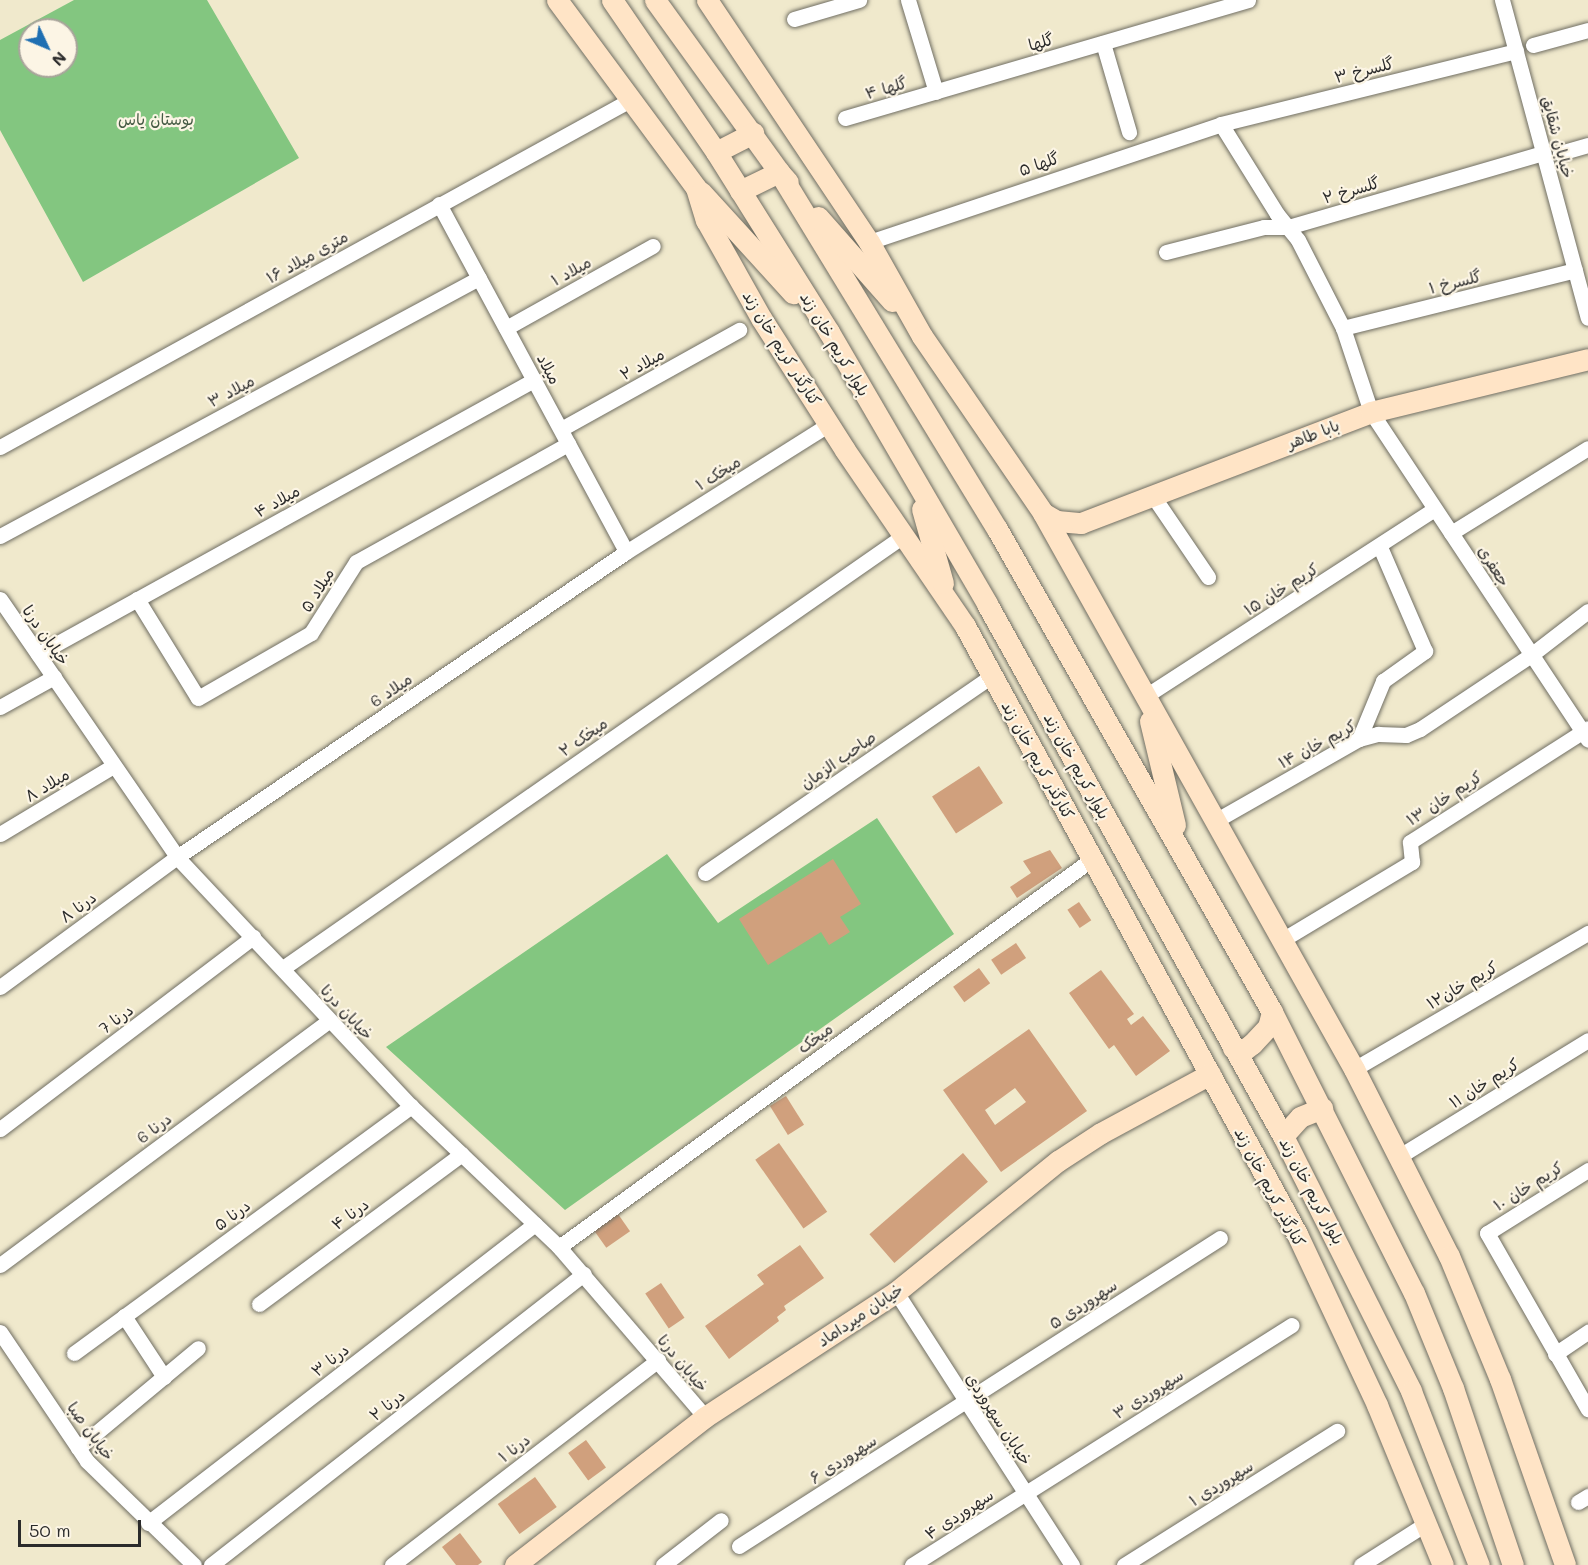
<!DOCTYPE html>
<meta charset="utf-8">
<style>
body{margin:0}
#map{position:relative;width:1588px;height:1565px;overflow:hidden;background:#f0e9cc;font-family:Mali,"Playpen Sans Arabic",sans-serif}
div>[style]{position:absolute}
.green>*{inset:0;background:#83c680}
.building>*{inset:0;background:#d0a07d;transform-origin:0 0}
.roads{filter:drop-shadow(0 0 2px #706e63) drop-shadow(0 0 2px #706e63)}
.street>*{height:15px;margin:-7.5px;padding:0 7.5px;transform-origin:7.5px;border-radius:7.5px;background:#fff}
.secondary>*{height:21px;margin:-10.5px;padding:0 10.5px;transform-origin:10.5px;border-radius:10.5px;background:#ffe4c6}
span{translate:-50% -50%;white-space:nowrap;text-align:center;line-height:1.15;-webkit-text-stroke:4.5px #fcf5e5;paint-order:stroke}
.street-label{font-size:16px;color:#2b2b2b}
.park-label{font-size:16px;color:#455a44}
.north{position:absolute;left:18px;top:18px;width:60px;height:60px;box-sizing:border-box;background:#fcf5e5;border:2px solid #a8a49b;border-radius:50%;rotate:134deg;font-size:16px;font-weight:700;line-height:24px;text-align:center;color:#2b2b2b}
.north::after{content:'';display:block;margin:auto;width:21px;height:27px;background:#1f6fb2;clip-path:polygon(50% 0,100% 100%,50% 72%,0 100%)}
.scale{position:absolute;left:18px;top:1520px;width:123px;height:27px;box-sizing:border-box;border:3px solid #2b2b2b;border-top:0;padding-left:8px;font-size:18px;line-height:21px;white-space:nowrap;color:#2b2b2b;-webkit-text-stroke:4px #fcf5e5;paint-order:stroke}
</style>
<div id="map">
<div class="green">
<div style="clip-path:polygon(evenodd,74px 0,207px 0,299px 158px,83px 282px,0 130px,0 40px,74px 0,30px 30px,66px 30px,66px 66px,30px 66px,30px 30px)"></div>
<div style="clip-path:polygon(877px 818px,954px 934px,565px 1210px,386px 1047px,667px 854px,718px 923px)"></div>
</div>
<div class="building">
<div style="left:979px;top:766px;width:44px;height:56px;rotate:57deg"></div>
<div style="clip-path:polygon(1050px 850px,1062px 868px,1017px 898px,1010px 887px,1031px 873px,1023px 861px)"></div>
<div style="clip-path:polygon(833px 859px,861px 904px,840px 917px,850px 932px,829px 945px,821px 932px,768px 965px,739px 919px)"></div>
<div style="left:1079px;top:902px;width:22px;height:14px;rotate:56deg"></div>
<div style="left:1016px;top:943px;width:18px;height:30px;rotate:56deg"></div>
<div style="left:979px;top:968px;width:19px;height:32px;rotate:54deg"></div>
<div style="clip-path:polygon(1101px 970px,1134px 1014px,1127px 1019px,1131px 1025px,1143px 1016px,1170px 1051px,1136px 1076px,1114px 1045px,1109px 1049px,1069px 993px)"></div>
<div style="clip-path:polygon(evenodd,1029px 1029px,1087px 1111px,1001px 1172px,943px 1090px,1029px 1029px,1015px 1088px,1026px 1102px,995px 1125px,985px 1110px,1015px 1088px)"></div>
<div style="left:786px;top:1096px;width:34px;height:19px;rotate:58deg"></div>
<div style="left:779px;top:1143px;width:84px;height:29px;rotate:55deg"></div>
<div style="left:963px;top:1153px;width:38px;height:124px;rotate:49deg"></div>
<div style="left:618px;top:1214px;width:21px;height:29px;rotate:55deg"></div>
<div style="clip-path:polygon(800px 1245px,824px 1278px,784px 1306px,786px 1310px,777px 1317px,779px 1321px,729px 1359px,705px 1326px,764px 1284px,757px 1275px)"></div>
<div style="left:661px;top:1283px;width:42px;height:19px;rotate:56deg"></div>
<div style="left:586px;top:1440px;width:34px;height:22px;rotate:54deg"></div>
<div style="left:535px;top:1477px;width:37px;height:46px;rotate:54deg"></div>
<div style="clip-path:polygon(460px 1533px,482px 1562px,478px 1565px,456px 1565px,442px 1547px)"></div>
</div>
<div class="roads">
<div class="street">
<div style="left:908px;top:0;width:96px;rotate:73.1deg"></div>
<div style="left:1502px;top:0;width:329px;rotate:74.9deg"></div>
<div style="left:794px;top:19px;width:68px;rotate:-16.3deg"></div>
<div style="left:1103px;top:43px;width:93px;rotate:73.7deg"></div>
<div style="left:1533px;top:45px;width:57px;rotate:-15.3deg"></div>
<div style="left:845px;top:118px;width:420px;rotate:-16.3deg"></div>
<div style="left:1221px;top:124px;width:106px;rotate:58.1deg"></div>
<div style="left:1277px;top:214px;width:33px;rotate:51deg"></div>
<div style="left:1298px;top:240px;width:99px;rotate:62.9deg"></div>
<div style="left:1343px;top:328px;width:89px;rotate:71.6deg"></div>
<div style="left:1371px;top:412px;width:393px;rotate:56.5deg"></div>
<div style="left:1560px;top:153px;width:29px;rotate:-16deg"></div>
<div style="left:439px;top:204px;width:395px;rotate:61.7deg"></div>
<div style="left:869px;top:242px;width:371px;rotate:-18.5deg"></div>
<div style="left:1221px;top:124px;width:304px;rotate:-13.9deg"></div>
<div style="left:1166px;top:252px;width:101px;rotate:-14.3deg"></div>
<div style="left:1264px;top:227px;width:24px"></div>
<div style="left:1288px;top:227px;width:266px;rotate:-16.2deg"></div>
<div style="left:506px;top:328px;width:168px;rotate:-29.2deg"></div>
<div style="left:1343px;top:328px;width:239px;rotate:-14deg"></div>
<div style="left:561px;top:429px;width:204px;rotate:-29.1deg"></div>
<div style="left:0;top:447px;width:721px;rotate:-28.84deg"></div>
<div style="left:1153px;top:496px;width:98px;rotate:55.8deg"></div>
<div style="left:1451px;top:533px;width:161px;rotate:-31.8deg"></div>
<div style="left:0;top:536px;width:544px;rotate:-28.31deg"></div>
<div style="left:0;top:599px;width:313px;rotate:55.5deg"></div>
<div style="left:177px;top:857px;width:342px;rotate:46.8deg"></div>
<div style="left:411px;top:1106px;width:204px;rotate:43.6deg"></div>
<div style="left:559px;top:1247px;width:224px;rotate:49.3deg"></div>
<div style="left:137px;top:599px;width:116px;rotate:58.4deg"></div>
<div style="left:198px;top:698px;width:130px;rotate:-29.9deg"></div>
<div style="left:311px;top:633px;width:84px;rotate:-57.6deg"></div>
<div style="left:356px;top:562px;width:243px;rotate:-29.1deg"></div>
<div style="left:38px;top:654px;width:567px;rotate:-28.92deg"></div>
<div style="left:1144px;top:697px;width:346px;rotate:-32.9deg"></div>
<div style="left:0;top:707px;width:62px;rotate:-29.1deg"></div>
<div style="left:1359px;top:739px;width:63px;rotate:-67.5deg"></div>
<div style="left:1383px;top:681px;width:52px;rotate:-35.5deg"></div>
<div style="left:1425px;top:651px;width:113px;rotate:-113.4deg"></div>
<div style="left:1215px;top:821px;width:166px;rotate:-29.7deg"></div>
<div style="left:1359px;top:739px;width:20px;rotate:-15deg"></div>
<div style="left:1378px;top:734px;width:28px;rotate:2deg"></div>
<div style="left:1406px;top:735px;width:15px;rotate:-23deg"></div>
<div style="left:1420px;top:729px;width:133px;rotate:-33.7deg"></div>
<div style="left:1531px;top:655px;width:72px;rotate:-37.7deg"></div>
<div style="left:0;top:834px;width:132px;rotate:-31deg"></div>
<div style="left:705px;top:873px;width:348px;rotate:-34.5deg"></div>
<div style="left:1282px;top:940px;width:152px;rotate:-31deg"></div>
<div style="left:1412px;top:862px;width:20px;rotate:-96deg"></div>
<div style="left:1410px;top:842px;width:211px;rotate:-32.6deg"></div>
<div style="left:283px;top:968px;width:756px;rotate:-34.87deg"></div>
<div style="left:0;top:987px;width:220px;rotate:-36.3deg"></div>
<div style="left:177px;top:857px;width:543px;rotate:-34.19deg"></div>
<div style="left:626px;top:552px;width:240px;rotate:-32.2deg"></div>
<div style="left:1354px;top:1069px;width:271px;rotate:-30.2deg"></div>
<div style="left:0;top:1129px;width:318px;rotate:-37.2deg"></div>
<div style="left:1398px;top:1157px;width:223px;rotate:-31.6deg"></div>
<div style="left:1588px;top:1170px;width:119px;rotate:148deg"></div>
<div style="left:1487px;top:1233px;width:203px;rotate:60.2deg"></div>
<div style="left:559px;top:1247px;width:659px;rotate:-36.05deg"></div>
<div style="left:0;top:1265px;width:410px;rotate:-36.6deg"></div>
<div style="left:896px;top:1292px;width:325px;rotate:57.2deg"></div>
<div style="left:259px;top:1304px;width:252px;rotate:-36.5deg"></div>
<div style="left:124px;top:1316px;width:73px;rotate:56.7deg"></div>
<div style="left:0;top:1332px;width:156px;rotate:56deg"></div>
<div style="left:87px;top:1461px;width:149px;rotate:44.2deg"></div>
<div style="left:74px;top:1353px;width:418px;rotate:-36.2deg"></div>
<div style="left:1555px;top:1354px;width:40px;rotate:-34deg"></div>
<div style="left:78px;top:1448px;width:156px;rotate:-39.8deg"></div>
<div style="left:1578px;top:1502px;width:12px;rotate:-31deg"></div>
<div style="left:148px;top:1523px;width:489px;rotate:-37.7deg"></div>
<div style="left:739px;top:1546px;width:571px;rotate:-32.63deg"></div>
<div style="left:211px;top:1565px;width:473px;rotate:-38deg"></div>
<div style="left:392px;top:1565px;width:336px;rotate:-37.6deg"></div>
<div style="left:663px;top:1565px;width:73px;rotate:-37.8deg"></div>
<div style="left:912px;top:1565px;width:449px;rotate:-32.3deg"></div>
<div style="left:1124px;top:1565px;width:252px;rotate:-32.2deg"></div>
<div style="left:1361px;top:1565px;width:78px;rotate:-32.5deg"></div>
</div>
<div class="secondary">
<div style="left:557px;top:0;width:234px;rotate:53.5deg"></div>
<div style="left:696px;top:188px;width:34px;rotate:73deg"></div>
<div style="left:706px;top:220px;width:112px;rotate:60.7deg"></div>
<div style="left:761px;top:318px;width:156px;rotate:57.5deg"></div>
<div style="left:845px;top:450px;width:213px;rotate:55.7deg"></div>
<div style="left:965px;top:626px;width:693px;rotate:61.36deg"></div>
<div style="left:1297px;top:1234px;width:189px;rotate:64.9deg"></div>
<div style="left:1377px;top:1405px;width:173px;rotate:67.6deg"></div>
<div style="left:612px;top:0;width:184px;rotate:55.6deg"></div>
<div style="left:716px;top:152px;width:213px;rotate:57.9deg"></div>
<div style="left:829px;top:332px;width:315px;rotate:59.8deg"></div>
<div style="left:987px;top:604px;width:609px;rotate:60.91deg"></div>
<div style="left:1283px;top:1136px;width:285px;rotate:63.3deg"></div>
<div style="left:1411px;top:1391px;width:187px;rotate:68.7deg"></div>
<div style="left:655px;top:0;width:212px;rotate:54.2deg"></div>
<div style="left:779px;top:172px;width:418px;rotate:58.6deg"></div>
<div style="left:997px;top:529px;width:556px;rotate:60.34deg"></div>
<div style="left:1272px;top:1012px;width:315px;rotate:63.2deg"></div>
<div style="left:1414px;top:1293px;width:103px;rotate:67.7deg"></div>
<div style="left:1453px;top:1388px;width:187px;rotate:71.3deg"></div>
<div style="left:707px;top:0;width:291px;rotate:56.2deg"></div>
<div style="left:869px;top:242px;width:108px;rotate:60.6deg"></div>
<div style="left:922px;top:336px;width:214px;rotate:55.6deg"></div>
<div style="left:1043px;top:513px;width:637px;rotate:60.78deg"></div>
<div style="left:1354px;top:1069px;width:210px;rotate:63.1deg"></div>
<div style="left:1449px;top:1256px;width:133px;rotate:67.5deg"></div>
<div style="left:1500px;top:1379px;width:197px;rotate:70.7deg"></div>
<div style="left:716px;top:152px;width:42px;rotate:-27.2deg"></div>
<div style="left:740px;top:191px;width:43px;rotate:-26deg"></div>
<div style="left:779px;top:172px;width:13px;rotate:48deg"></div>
<div style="left:701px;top:192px;width:137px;rotate:47.7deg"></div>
<div style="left:818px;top:217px;width:112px;rotate:48.6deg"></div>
<div style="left:922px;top:509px;width:77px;rotate:74.2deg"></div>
<div style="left:1043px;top:513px;width:16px;rotate:30deg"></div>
<div style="left:1057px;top:521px;width:24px;rotate:5deg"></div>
<div style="left:1081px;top:523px;width:311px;rotate:-20.9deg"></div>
<div style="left:1371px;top:412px;width:223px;rotate:-13.7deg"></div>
<div style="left:1150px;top:721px;width:107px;rotate:76.5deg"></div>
<div style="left:1233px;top:1048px;width:11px;rotate:10deg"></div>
<div style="left:1244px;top:1050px;width:10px;rotate:-37deg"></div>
<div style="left:1252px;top:1044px;width:23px;rotate:-47deg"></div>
<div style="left:1268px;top:1027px;width:16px;rotate:-75deg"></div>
<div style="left:1283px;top:1136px;width:25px;rotate:-48deg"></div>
<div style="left:1300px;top:1117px;width:24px;rotate:-22deg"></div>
<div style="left:515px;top:1565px;width:241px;rotate:-37.9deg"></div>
<div style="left:705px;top:1417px;width:228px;rotate:-33.2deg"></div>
<div style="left:896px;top:1292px;width:208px;rotate:-39deg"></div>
<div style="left:1058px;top:1161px;width:51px;rotate:-33.1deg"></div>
<div style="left:1101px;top:1133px;width:124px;rotate:-28.4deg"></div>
</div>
</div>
<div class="street-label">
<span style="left:1041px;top:42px;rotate:-16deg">گلها</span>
<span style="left:1364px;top:70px;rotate:-14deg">گلسرخ ۳</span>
<span style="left:886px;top:88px;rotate:-16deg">گلها ۴</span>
<span style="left:1558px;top:137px;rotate:75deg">خیابان شقایق</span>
<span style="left:1039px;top:164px;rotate:-19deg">گلها ۵</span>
<span style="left:1351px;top:190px;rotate:-16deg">گلسرخ ۲</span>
<span style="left:307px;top:257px;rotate:-29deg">۱۶ متری میلاد</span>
<span style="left:571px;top:271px;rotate:-29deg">میلاد ۱</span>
<span style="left:1455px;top:282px;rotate:-14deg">گلسرخ ۱</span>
<span style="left:835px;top:344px;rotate:59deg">بلوار کریم خان زند</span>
<span style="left:782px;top:348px;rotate:58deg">کنارگذر کریم خان زند</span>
<span style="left:642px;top:364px;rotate:-29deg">میلاد ۲</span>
<span style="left:549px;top:369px;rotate:62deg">میلاد</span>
<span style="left:231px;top:391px;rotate:-28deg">میلاد ۳</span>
<span style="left:1313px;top:434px;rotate:-21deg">بابا طاهر</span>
<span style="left:718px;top:473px;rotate:-32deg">میخک ۱</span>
<span style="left:277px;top:501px;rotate:-29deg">میلاد ۴</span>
<span style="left:1494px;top:566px;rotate:57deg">جعفری</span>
<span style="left:1281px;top:589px;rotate:-32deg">کریم خان ۱۵</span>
<span style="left:317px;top:590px;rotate:-58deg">میلاد ۵</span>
<span style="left:46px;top:635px;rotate:55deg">خیابان درنا</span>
<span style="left:391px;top:690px;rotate:-34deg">میلاد 6</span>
<span style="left:583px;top:737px;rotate:-35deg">میخک ۲</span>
<span style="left:1317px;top:744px;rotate:-28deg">کریم خان ۱۴</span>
<span style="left:838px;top:760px;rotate:-35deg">صاحب الزمان</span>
<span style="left:1038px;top:760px;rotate:61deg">کنارگذر کریم خان زند</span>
<span style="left:1077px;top:766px;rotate:61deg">بلوار کریم خان زند</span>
<span style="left:47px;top:785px;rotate:-31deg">میلاد ۸</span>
<span style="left:1444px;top:798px;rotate:-33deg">کریم خان ۱۳</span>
<span style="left:78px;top:907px;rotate:-36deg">درنا ۸</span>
<span style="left:1462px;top:985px;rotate:-30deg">کریم خان۱۲</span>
<span style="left:347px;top:1012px;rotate:47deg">خیابان درنا</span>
<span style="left:116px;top:1019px;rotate:-37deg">درنا 7</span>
<span style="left:815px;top:1038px;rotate:-36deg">میخک</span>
<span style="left:1484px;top:1083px;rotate:-32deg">کریم خان ۱۱</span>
<span style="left:154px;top:1128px;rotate:-37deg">درنا 6</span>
<span style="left:1528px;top:1186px;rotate:-32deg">کریم خان ۱۰</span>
<span style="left:1270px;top:1187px;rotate:62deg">کنارگذر کریم خان زند</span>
<span style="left:1312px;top:1191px;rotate:62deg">بلوار کریم خان زند</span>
<span style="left:350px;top:1214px;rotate:-36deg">درنا ۴</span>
<span style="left:232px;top:1215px;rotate:-36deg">درنا ۵</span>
<span style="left:1083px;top:1304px;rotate:-33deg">سهروردی ۵</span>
<span style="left:860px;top:1315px;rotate:-34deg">خیابان میرداماد</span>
<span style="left:330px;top:1360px;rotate:-38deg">درنا ۳</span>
<span style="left:683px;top:1363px;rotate:50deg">خیابان درنا</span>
<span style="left:1148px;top:1394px;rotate:-32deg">سهروردی ۳</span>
<span style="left:387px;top:1405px;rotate:-38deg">درنا ۲</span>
<span style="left:999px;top:1419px;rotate:57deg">خیابان سهروردی</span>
<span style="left:91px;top:1431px;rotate:54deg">خیابان صبا</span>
<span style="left:514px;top:1448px;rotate:-38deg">درنا ۱</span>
<span style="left:843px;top:1459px;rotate:-33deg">سهروردی ۶</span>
<span style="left:1221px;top:1483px;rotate:-32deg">سهروردی ۱</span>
<span style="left:959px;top:1514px;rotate:-33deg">سهروردی ۴</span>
</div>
<div class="park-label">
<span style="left:156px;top:119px">بوستان یاس</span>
</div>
<div class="north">N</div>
<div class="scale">50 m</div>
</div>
